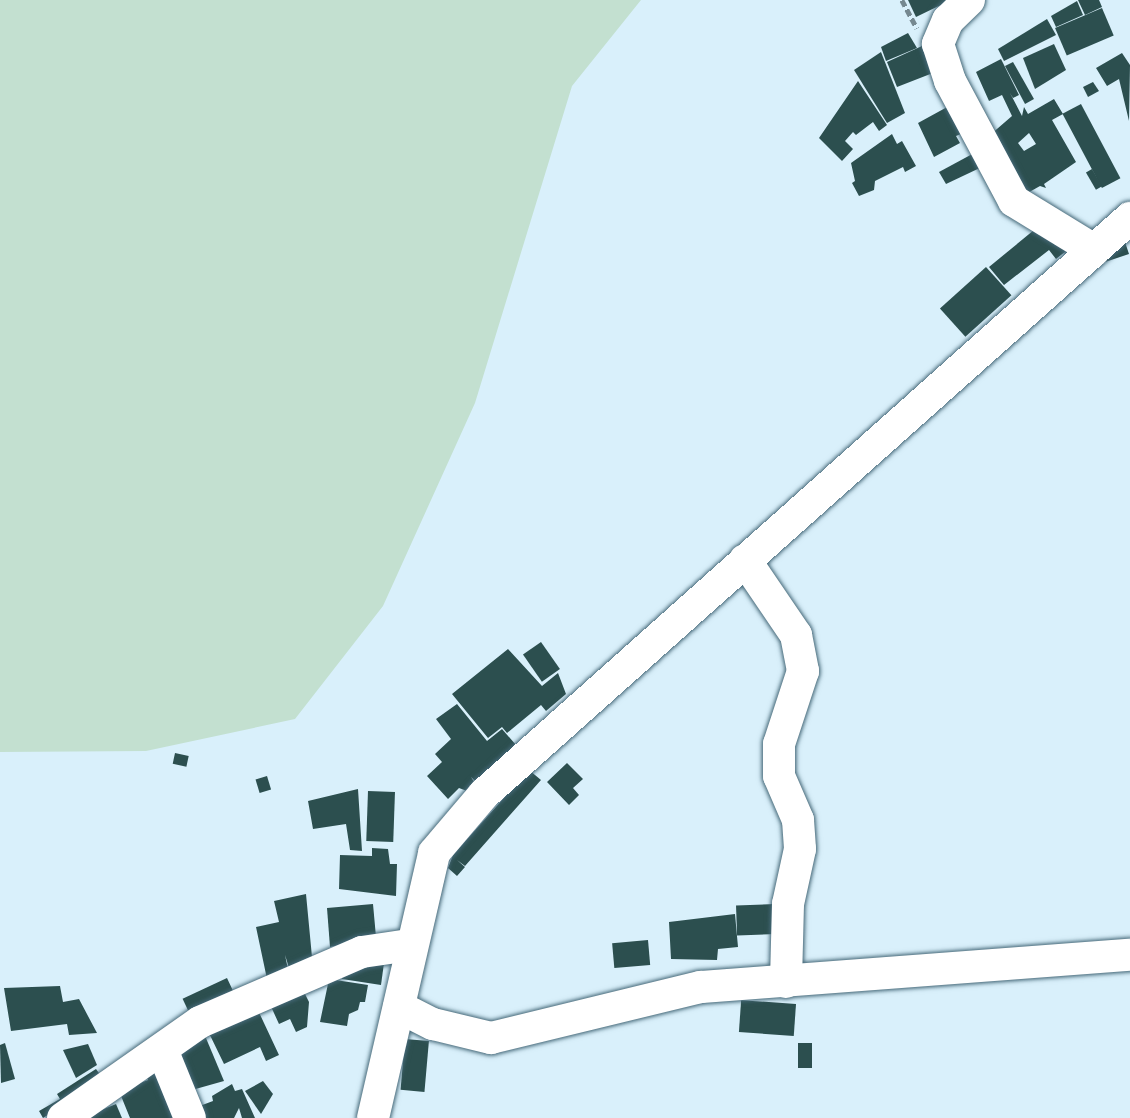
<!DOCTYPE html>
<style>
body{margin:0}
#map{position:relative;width:1130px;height:1118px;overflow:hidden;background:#d9f0fb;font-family:Quicksand,sans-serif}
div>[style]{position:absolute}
.green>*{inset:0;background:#c3e0d0}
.building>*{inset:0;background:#2c4f4f;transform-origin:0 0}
.path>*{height:4.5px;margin-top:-2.25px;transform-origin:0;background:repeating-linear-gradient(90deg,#758890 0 7px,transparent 0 10.5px)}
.roads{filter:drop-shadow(0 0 2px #466979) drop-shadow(0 0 2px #466979)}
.minor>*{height:32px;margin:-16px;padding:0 16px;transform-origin:16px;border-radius:16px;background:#fff}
span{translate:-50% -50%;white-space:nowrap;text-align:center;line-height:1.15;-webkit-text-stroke:7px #d9f0fb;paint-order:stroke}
</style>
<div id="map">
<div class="green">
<div style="clip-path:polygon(0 0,641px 0,572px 86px,475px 403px,383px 606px,295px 719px,146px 751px,0 752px)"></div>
</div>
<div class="building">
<div style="clip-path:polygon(908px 0,946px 0,947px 2px,916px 17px)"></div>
<div style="clip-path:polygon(1078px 0,1099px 0,1102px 7px,1085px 15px)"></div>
<div style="clip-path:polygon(1077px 1px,1083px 15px,1056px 27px,1051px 16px)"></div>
<div style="left:1102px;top:8px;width:30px;height:51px;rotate:67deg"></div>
<div style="clip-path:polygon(1047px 19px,1056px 35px,1004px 61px,998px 49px)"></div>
<div style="clip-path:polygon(908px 33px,917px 48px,886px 61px,881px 47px)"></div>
<div style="clip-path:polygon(1054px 44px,1066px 70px,1035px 89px,1023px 58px)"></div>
<div style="clip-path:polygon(922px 46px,938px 71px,897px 87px,887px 62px)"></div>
<div style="clip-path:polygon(881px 52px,905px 113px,887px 123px,854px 70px)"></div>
<div style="clip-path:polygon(1122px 53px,1130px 65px,1129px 121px,1119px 79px,1107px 86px,1096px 68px)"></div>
<div style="clip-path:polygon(evenodd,1001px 59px,1019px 95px,1013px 98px,1010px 93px,1022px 116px,1024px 107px,1028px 114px,1054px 99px,1063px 114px,1052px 120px,1076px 162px,1044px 184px,1046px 188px,1040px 186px,1024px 195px,990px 135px,1012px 116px,1002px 95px,989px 101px,976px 72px,1001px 59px,1029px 133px,1036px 144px,1024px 151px,1018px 143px,1029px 133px)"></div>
<div style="clip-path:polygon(1013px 62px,1034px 99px,1025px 104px,1005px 66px)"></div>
<div style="clip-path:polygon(858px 81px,887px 125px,879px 131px,873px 122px,856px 135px,853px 132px,845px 141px,853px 149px,842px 161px,819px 138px)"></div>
<div style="clip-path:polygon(1093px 82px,1099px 91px,1088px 97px,1083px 87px)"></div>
<div style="left:1081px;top:104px;width:84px;height:21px;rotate:62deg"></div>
<div style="clip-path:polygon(949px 106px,963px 133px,956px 136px,960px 143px,934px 157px,918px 123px)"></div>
<div style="clip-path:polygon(892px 134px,897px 144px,902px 141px,916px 166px,905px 172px,903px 167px,875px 181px,874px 190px,859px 196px,852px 183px,855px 181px,851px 163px)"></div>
<div style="clip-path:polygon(976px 152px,984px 166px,946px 184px,939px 172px)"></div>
<div style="left:1092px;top:169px;width:20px;height:7px;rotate:60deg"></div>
<div style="clip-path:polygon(1034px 230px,1066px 251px,1056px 259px,1049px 250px,1004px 285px,989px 267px)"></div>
<div style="clip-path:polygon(1123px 236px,1129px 254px,1105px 262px,1103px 254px)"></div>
<div style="left:986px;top:267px;width:38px;height:62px;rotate:48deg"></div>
<div style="left:541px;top:642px;width:33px;height:22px;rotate:55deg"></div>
<div style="clip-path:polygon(508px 649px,542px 686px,558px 673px,566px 694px,546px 711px,541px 705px,507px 733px,502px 727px,488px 738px,452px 694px)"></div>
<div style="clip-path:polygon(457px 704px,487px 741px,502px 729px,516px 745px,476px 782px,471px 777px,475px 783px,467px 791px,459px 788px,448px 799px,427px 776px,442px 762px,435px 754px,451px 739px,436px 719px)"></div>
<div style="left:175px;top:753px;width:14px;height:11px;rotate:12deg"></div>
<div style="clip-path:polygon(567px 763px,583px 779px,573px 788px,579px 795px,569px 805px,547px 782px)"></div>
<div style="clip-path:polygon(529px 770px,541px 780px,465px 866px,457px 860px,465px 867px,457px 876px,448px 868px,453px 855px)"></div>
<div style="left:267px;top:776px;width:14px;height:12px;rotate:73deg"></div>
<div style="clip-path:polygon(358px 789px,362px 851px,350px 850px,346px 824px,313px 829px,308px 801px)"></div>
<div style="left:368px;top:791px;width:27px;height:50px;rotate:2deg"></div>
<div style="clip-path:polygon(372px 848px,388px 849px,390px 864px,397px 864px,396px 896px,339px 889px,340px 855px,372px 856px)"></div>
<div style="clip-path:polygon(306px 894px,312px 957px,290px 971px,285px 955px,289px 974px,267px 979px,256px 927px,279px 922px,274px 901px)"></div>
<div style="clip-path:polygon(373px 904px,376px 937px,330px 947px,327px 908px)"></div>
<div style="left:776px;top:904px;width:30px;height:40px;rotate:88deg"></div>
<div style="clip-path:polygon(735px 914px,738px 947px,718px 949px,717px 960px,671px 959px,669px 922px)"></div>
<div style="left:648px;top:940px;width:25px;height:36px;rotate:85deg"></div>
<div style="clip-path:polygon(384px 963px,381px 985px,342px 979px,344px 967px)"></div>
<div style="left:227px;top:978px;width:21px;height:49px;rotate:65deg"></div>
<div style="clip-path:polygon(329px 979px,368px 985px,365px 1002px,360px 1002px,358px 1010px,349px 1014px,347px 1026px,320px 1022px)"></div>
<div style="clip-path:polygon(60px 986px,63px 1002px,79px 999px,97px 1033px,69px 1035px,67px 1024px,11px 1031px,4px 988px)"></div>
<div style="clip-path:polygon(301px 986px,309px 1002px,307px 1027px,296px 1032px,290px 1019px,279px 1024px,268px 1000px)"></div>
<div style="left:796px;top:1004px;width:32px;height:55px;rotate:94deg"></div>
<div style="clip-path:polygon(256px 1006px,279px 1055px,266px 1061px,260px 1047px,224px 1064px,207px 1029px)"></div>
<div style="clip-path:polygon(203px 1031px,224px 1081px,192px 1090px,179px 1051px)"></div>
<div style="left:405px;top:1039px;width:24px;height:51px;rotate:5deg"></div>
<div style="clip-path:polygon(5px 1043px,15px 1079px,1px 1083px,0 1045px)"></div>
<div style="left:798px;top:1043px;width:14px;height:25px"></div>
<div style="clip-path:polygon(88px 1044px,97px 1065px,76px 1078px,63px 1050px)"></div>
<div style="clip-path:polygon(96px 1069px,104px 1080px,43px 1118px,39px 1111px,60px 1099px,57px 1094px)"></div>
<div style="clip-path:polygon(159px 1070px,178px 1118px,130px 1118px,119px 1091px,148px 1080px,146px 1075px)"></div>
<div style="clip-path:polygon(263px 1081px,273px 1094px,261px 1114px,245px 1091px)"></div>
<div style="clip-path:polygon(232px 1084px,235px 1091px,242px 1089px,255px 1118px,242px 1118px,239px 1108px,234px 1118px,202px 1118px,197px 1107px,213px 1101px,212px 1096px)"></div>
<div style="clip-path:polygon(116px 1104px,122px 1118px,82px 1118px)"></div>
</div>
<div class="path">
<div style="left:902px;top:0;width:32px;rotate:62deg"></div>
</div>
<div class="roads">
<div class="minor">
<div style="left:969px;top:0;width:29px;rotate:136deg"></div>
<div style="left:948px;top:20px;width:26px;rotate:113deg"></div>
<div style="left:938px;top:44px;width:39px;rotate:72deg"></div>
<div style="left:950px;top:81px;width:136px;rotate:61.9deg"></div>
<div style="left:1014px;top:201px;width:94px;rotate:31.5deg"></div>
<div style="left:745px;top:560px;width:91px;rotate:55.8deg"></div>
<div style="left:796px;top:635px;width:37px;rotate:79deg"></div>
<div style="left:803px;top:671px;width:77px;rotate:108.2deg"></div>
<div style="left:779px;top:744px;width:32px;rotate:90deg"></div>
<div style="left:779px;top:776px;width:48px;rotate:66.6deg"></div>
<div style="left:798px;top:820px;width:29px;rotate:86deg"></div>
<div style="left:800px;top:849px;width:56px;rotate:102.3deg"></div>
<div style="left:788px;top:904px;width:78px;rotate:91.5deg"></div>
<div style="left:399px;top:1007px;width:38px;rotate:27deg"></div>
<div style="left:433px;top:1024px;width:60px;rotate:13.6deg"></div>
<div style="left:491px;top:1038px;width:216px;rotate:-13.7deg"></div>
<div style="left:701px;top:987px;width:430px;rotate:-4.3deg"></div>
<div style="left:163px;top:1052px;width:71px;rotate:67.8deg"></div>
<div style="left:63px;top:1118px;width:167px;rotate:-35deg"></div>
<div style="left:200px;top:1022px;width:176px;rotate:-23.4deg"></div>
<div style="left:362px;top:952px;width:49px;rotate:-8.3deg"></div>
<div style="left:373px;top:1118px;width:272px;rotate:-77deg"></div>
<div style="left:434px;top:853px;width:77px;rotate:-49.7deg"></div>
<div style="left:484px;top:794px;width:866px;rotate:-41.72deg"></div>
</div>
</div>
</div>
